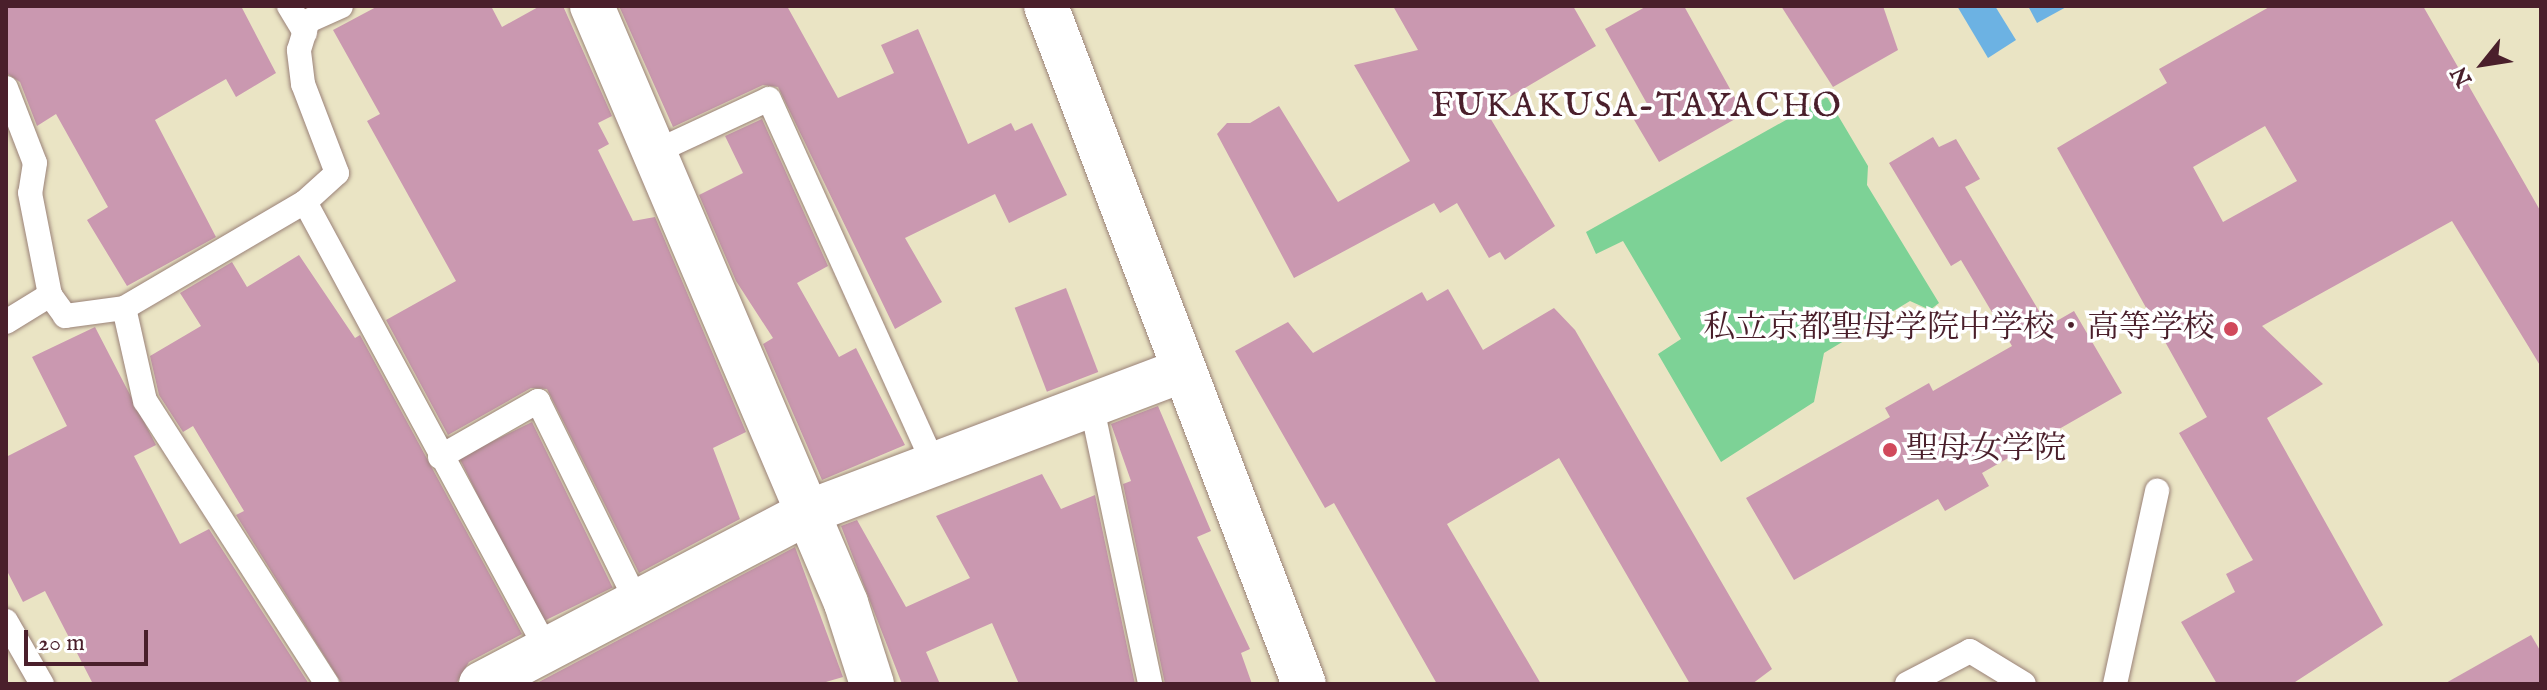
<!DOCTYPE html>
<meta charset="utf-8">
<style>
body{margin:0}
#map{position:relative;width:2547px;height:690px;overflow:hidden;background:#eae4c4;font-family:"IM FELL English","Noto Serif JP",serif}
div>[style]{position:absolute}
.green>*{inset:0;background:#7dd296}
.water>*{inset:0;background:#6cb2e3}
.building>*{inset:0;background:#ca98b0;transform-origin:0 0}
.roads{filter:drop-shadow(0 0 2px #9a8278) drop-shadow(0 0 2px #9a8278)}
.lane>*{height:24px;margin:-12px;padding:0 12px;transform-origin:12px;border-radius:12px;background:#fff}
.street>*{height:44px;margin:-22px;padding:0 22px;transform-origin:22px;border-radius:22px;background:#fff}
.secondary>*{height:44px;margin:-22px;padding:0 22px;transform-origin:22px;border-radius:22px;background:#fff}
.dots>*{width:22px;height:22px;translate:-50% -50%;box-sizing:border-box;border:4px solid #fff;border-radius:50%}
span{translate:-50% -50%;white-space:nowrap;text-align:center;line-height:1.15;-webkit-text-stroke:7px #fff;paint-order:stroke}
.poi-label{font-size:32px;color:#4a1f2b}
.right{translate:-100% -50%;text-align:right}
.left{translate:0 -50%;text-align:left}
.neighbourhood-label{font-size:34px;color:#4a1f2b;letter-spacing:2px}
.frame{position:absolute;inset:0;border:8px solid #4a1f2b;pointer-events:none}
.north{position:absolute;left:2443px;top:24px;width:80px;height:80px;-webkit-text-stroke:6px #fff;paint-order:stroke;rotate:240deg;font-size:22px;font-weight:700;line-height:32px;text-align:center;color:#4a1f2b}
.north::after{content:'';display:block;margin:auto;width:28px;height:36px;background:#4a1f2b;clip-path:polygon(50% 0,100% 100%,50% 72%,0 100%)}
.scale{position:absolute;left:24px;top:630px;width:124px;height:36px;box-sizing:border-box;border:4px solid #4a1f2b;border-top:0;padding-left:10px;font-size:24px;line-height:28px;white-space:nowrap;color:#4a1f2b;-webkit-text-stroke:6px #fff;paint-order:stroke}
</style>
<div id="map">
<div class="green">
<div style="clip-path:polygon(1827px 97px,1868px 166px,1867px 185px,1939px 303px,1930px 310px,1910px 301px,1824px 353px,1814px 402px,1721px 462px,1658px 354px,1681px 339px,1623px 241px,1596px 254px,1586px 232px)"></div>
</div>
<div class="water">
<div style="clip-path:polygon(1957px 6px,1995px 6px,2016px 40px,1988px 58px)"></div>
<div style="clip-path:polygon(2028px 6px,2068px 6px,2037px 23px)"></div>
</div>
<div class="building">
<div style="clip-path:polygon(6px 6px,241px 6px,276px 73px,236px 97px,226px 79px,155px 120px,216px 237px,127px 286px,87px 220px,108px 207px,56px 114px,37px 126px,20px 82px,6px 73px)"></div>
<div style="clip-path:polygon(378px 6px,491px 6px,502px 27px,540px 6px,563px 6px,612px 116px,598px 123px,609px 144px,598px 150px,633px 221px,655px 217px,746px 432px,713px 448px,740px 519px,639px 573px,547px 389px,531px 388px,448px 435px,386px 320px,456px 281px,367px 121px,380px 114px,333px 30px)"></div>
<div style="clip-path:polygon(619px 6px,787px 6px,838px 98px,894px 73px,881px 45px,918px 29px,968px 144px,1011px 123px,1015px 131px,1032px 123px,1067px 195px,1009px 223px,995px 194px,905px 238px,942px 302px,895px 329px,778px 87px,763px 85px,673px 127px)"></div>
<div style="clip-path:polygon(1393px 6px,1573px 6px,1596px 46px,1486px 111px,1555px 226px,1505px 260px,1500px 252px,1489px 258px,1457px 203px,1440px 213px,1434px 203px,1294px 278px,1217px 134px,1227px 123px,1250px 123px,1279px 106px,1338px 202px,1410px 161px,1354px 65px,1418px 50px)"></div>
<div style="clip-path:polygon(1647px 6px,1684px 6px,1744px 114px,1659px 162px,1633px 118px,1650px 109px,1605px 29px)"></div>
<div style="clip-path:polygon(1781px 6px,1883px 6px,1898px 50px,1833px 87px)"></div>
<div style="clip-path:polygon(evenodd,2271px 6px,2423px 6px,2541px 212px,2541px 367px,2452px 221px,2262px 326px,2323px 384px,2267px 418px,2383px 625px,2292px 684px,2217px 684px,2181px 622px,2235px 592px,2226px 574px,2253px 560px,2179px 433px,2207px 417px,2057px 148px,2167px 83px,2159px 69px,2271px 6px,2265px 126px,2297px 181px,2223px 222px,2193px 167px,2265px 126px)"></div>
<div style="clip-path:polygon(762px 119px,828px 266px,797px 283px,839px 357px,856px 348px,905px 445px,822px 480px,763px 344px,773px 338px,736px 281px,699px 195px,743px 173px,725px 136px)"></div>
<div style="clip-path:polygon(1933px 137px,1939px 147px,1956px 139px,1980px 179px,1965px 187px,2048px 326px,2074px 311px,2122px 393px,1982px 473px,1989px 486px,1945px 511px,1938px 499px,1794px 580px,1746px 498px,1890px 417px,1885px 408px,1929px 383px,1933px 391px,2012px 346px,1961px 260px,1951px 266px,1889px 163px)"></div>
<div style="clip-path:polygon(299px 255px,355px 338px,360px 335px,522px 634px,469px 662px,456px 684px,342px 684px,236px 515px,244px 511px,193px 426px,183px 432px,159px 395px,150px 356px,201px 326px,180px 293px,232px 262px,247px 287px)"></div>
<div style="left:1066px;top:288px;width:90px;height:55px;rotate:69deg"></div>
<div style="clip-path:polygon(1448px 289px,1483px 350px,1554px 308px,1575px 330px,1772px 669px,1752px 684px,1690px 684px,1559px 458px,1447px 524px,1541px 684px,1437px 684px,1334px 503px,1325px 508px,1235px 351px,1288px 322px,1313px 353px,1422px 292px,1427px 301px)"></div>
<div style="clip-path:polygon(95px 327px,156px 445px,134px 456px,180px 544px,209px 529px,309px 684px,93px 684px,45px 591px,23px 602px,6px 569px,6px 457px,67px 426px,32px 357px)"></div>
<div style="clip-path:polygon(1158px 406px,1211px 531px,1197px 537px,1250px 649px,1241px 653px,1252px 684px,1165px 684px,1123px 484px,1131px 481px,1111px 424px)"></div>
<div style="left:532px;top:422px;width:184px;height:81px;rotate:64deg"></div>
<div style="clip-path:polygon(1042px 474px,1061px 509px,1095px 495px,1135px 684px,1019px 684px,992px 623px,926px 652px,940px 684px,902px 684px,841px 526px,857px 520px,906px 607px,970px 578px,936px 516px)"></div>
<div style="clip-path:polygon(795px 547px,843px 677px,819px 684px,535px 684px)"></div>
<div style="clip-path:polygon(2531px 635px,2541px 652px,2541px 684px,2444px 684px)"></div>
</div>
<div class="roads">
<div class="lane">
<div style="left:289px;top:6px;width:31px;rotate:59deg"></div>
<div style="left:6px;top:88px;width:80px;rotate:68.9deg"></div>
<div style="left:35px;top:163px;width:30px;rotate:99deg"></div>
<div style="left:30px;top:193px;width:104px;rotate:78.9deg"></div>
<div style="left:657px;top:151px;width:123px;rotate:-24.9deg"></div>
<div style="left:769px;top:99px;width:398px;rotate:65.7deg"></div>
<div style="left:305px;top:202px;width:505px;rotate:61.61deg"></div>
<div style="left:6px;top:322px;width:52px;rotate:-31.5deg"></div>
<div style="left:50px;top:295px;width:26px;rotate:54deg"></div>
<div style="left:65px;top:316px;width:60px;rotate:-7.7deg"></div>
<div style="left:1091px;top:403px;width:287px;rotate:78.1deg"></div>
<div style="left:440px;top:457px;width:113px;rotate:-29.7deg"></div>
<div style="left:538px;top:401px;width:220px;rotate:63.8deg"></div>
<div style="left:6px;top:621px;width:73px;rotate:60.3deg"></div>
<div style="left:327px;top:684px;width:336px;rotate:-122.7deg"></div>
<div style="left:145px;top:401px;width:95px;rotate:-102.7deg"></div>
<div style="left:124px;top:308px;width:210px;rotate:-30.4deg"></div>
<div style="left:305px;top:202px;width:43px;rotate:-42.2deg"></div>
<div style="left:337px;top:173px;width:95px;rotate:-110.9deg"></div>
<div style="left:303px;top:84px;width:34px;rotate:-97deg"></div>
<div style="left:299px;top:50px;width:30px;rotate:-73deg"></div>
<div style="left:308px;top:21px;width:36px;rotate:-24deg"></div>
<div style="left:1907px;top:684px;width:71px;rotate:-27.6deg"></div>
<div style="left:1970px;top:651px;width:63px;rotate:31.4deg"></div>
<div style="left:2115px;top:684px;width:198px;rotate:-77.7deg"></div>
</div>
<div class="street">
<div style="left:592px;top:6px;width:649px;rotate:66.95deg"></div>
<div style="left:846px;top:603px;width:85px;rotate:72.2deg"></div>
<div style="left:481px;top:684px;width:369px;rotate:-27.7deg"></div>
<div style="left:808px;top:512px;width:401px;rotate:-20.7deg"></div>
</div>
<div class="secondary">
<div style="left:1046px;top:6px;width:725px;rotate:69.17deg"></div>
</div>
</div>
<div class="dots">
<div style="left:2231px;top:329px;background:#d1495b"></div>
<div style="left:1890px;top:450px;background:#d1495b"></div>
</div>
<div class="poi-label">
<span class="right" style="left:2215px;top:329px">私立京都聖母学院中学校・高等学校</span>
<span class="left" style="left:1906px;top:450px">聖母女学院</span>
</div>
<div class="neighbourhood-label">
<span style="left:1637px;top:107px">FUKAKUSA-TAYACHO</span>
</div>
<div class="frame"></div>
<div class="north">N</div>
<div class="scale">20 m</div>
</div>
